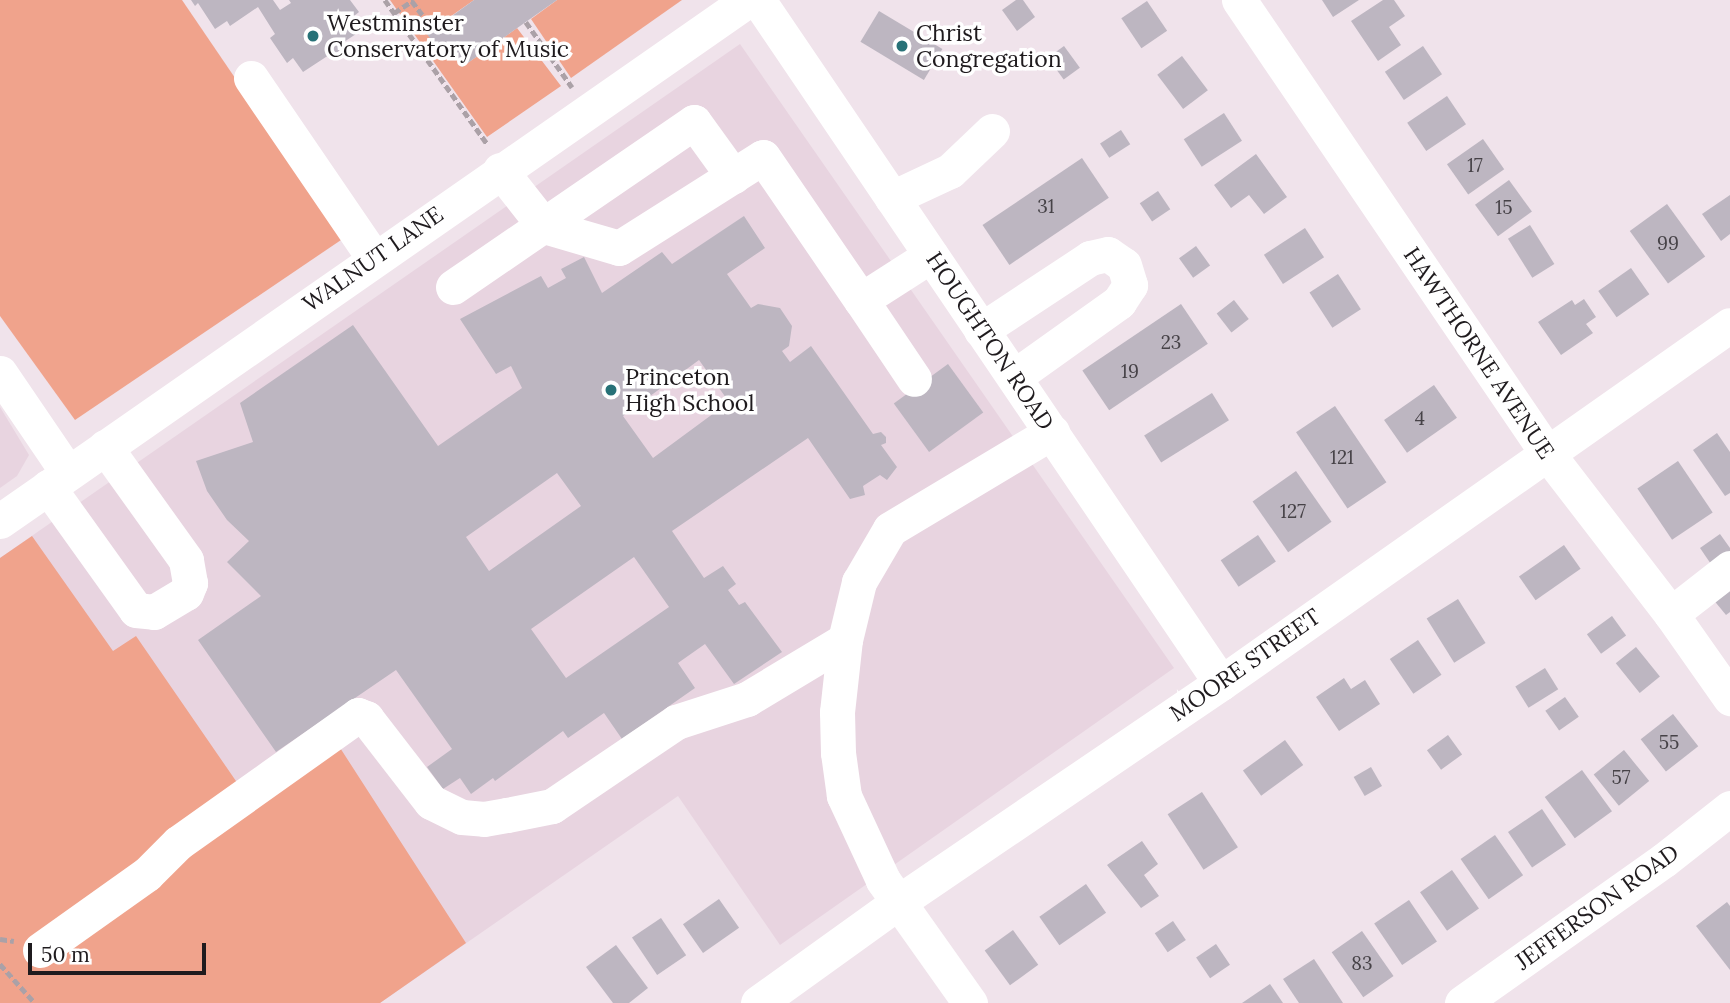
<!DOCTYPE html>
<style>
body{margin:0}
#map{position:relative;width:1730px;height:1003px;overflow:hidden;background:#f0e3eb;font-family:Lora,serif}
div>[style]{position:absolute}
.built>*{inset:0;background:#e8d4e0}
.green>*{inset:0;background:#f0a38c}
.building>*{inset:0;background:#bdb6c1;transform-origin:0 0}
.path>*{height:4.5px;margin-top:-2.25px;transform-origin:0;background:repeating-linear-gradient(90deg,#aba1a7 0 7px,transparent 0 10.5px)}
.minor>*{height:35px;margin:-17.5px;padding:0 17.5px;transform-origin:17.5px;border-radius:17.5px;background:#fff}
.dots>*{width:19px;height:19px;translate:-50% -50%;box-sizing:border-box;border:4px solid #fff;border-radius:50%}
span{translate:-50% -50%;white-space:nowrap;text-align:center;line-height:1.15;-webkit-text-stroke:7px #fff;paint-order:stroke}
.number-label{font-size:19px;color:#464247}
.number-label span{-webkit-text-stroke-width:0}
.poi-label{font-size:23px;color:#1f1b1e}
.left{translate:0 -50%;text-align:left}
.street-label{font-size:23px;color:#1f1b1e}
.scale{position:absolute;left:28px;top:943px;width:178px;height:32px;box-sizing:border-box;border:4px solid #1f1b1e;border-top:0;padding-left:9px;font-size:21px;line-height:24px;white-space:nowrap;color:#1f1b1e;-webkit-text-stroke:5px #fff;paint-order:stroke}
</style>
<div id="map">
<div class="built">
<div style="clip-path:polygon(740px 44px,1174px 668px,780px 945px,678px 796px,380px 1003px,0 1003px,0 558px)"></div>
<div style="clip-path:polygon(0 407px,29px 455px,17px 476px,0 488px)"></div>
</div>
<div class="green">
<div style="clip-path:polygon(0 0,182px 0,344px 238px,75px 420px,0 316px)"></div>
<div style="clip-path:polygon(390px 0,474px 0,427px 33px,443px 56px,451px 51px,462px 67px,517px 28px,561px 86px,487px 137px)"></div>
<div style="clip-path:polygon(557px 0,682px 0,571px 78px,531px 19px)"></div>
<div style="clip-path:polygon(32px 536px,113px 651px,136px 636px,247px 797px,335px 740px,466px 943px,380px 1003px,0 1003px,0 558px)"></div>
</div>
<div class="building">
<div style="clip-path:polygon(191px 0,273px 0,280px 10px,291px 3px,289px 0,350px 0,359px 12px,354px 16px,362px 30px,338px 46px,340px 50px,330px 58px,329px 55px,303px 72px,293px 58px,287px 63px,270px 38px,275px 34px,258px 7px,230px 26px,227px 21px,215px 29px,198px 3px,195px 6px)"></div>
<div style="clip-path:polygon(474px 0,557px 0,462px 67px,451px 51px,443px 57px,427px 34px)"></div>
<div style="clip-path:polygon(1016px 0,1023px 0,1035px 17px,1017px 31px,1002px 10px)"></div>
<div style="clip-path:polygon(1322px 0,1359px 0,1333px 17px)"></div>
<div style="clip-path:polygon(1383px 0,1394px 0,1405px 16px,1389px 27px,1401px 45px,1378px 61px,1351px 21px)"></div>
<div style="left:1147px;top:1px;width:36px;height:31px;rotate:56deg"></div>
<div style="left:879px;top:11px;width:74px;height:36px;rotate:31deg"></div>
<div style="left:1064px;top:46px;width:27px;height:20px;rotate:54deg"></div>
<div style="left:1423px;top:46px;width:34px;height:46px;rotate:56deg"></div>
<div style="left:1182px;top:56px;width:43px;height:31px;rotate:53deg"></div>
<div style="left:1447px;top:96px;width:34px;height:48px;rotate:56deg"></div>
<div style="left:1224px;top:113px;width:33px;height:48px;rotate:57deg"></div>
<div style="left:1121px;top:130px;width:17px;height:25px;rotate:57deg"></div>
<div style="left:1483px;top:139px;width:37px;height:44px;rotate:55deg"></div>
<div style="clip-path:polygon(1256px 154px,1287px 197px,1264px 214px,1249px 195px,1231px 208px,1214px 185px)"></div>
<div style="left:1082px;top:158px;width:48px;height:120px;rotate:56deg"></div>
<div style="left:1509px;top:180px;width:39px;height:42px;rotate:54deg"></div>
<div style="left:1158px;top:191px;width:22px;height:22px;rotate:56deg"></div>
<div style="clip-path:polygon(1730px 195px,1730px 234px,1721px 241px,1702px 214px)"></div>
<div style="left:1667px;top:204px;width:65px;height:46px;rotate:54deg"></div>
<div style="clip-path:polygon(evenodd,744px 216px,765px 248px,727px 274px,751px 308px,758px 304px,780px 308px,792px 326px,789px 346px,782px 351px,790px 362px,811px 346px,873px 434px,881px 432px,886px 437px,886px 443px,881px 445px,897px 467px,887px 480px,880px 475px,863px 486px,865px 495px,850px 499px,808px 438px,672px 531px,704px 578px,723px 566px,736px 584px,728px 590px,739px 605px,745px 602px,782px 652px,734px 684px,705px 644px,678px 663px,695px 688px,622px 739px,604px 713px,568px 738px,563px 731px,495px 781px,493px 778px,471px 794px,460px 778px,443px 789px,427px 767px,452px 749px,396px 670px,276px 752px,198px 640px,261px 596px,227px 562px,249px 541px,227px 520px,207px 491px,196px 461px,253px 442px,240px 403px,353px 325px,438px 446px,522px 388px,511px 366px,496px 374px,460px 319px,541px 276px,548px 288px,566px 278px,561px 269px,584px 257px,602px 293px,662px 252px,672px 264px,744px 216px,699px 360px,729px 402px,653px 458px,623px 416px,699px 360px,744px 216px,557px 473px,581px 506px,489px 571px,466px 537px,557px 473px,744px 216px,634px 557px,669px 607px,566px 678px,531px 629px,634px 557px)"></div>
<div style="left:1530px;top:225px;width:46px;height:26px;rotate:58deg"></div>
<div style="left:1305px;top:228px;width:35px;height:49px;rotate:57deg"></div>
<div style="left:1196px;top:246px;width:24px;height:21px;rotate:54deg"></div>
<div style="left:1631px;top:268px;width:32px;height:40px;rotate:55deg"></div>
<div style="left:1338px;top:274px;width:42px;height:34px;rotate:57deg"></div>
<div style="clip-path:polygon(1584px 299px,1596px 317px,1586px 324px,1593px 333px,1561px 355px,1538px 322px,1572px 300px,1575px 305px)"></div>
<div style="left:1234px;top:300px;width:24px;height:22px;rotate:52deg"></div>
<div style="left:1181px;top:304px;width:48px;height:119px;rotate:56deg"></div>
<div style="left:948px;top:364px;width:60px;height:67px;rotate:54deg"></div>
<div style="left:1434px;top:385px;width:40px;height:61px;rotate:55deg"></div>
<div style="left:1212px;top:393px;width:32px;height:80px;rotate:58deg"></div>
<div style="left:1335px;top:406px;width:92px;height:47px;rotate:56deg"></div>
<div style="clip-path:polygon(1717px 433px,1730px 452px,1730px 493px,1725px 496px,1693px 450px)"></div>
<div style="left:1678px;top:461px;width:62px;height:49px;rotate:56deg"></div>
<div style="left:1296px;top:471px;width:62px;height:53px;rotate:55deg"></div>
<div style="clip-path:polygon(1720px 534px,1730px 548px,1730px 559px,1715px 570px,1700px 548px)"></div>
<div style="left:1258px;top:535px;width:32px;height:45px;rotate:56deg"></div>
<div style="left:1564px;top:545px;width:29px;height:55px;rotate:55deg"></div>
<div style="clip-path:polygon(1730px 586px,1730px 612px,1726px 615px,1712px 598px)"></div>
<div style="left:1458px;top:599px;width:52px;height:37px;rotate:58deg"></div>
<div style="left:1612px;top:616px;width:24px;height:31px;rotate:54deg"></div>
<div style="left:1418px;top:640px;width:42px;height:34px;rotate:56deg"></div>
<div style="left:1636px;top:647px;width:38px;height:26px;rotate:51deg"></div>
<div style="left:1545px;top:668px;width:25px;height:35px;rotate:58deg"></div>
<div style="clip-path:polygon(1344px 678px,1351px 689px,1365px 680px,1380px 704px,1339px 731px,1316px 697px)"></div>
<div style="left:1565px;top:697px;width:24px;height:24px;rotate:55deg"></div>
<div style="left:1673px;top:714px;width:41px;height:41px;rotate:52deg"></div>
<div style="left:1448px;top:735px;width:24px;height:26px;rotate:54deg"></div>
<div style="left:1285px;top:740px;width:31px;height:52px;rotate:54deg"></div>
<div style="left:1624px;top:750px;width:40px;height:39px;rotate:51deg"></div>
<div style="left:1371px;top:767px;width:22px;height:20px;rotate:60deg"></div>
<div style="left:1582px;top:770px;width:51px;height:46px;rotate:54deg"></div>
<div style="left:1202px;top:792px;width:66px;height:41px;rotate:57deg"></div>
<div style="left:1542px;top:809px;width:43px;height:41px;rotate:56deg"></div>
<div style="left:1495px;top:835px;width:49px;height:42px;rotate:55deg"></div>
<div style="clip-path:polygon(1142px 841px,1158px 864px,1144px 875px,1159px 896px,1141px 908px,1107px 865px)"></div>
<div style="left:1452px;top:870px;width:47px;height:39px;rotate:55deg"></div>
<div style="left:1086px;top:884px;width:35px;height:57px;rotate:55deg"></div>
<div style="left:719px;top:899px;width:35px;height:44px;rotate:55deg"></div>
<div style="left:1409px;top:900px;width:50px;height:42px;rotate:56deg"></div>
<div style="clip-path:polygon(1727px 902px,1730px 906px,1730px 970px,1696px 926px)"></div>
<div style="left:661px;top:918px;width:45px;height:35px;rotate:56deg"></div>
<div style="left:1173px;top:921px;width:23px;height:22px;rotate:56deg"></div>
<div style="left:1013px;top:930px;width:43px;height:35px;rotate:54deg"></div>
<div style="left:1362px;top:931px;width:55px;height:37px;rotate:55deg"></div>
<div style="left:1216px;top:944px;width:25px;height:24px;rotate:56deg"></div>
<div style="clip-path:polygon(616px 945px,648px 988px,629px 1003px,613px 1003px,586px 967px)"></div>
<div style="clip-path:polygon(1314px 959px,1343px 1003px,1299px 1003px,1283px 979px)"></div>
<div style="clip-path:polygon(1270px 984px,1283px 1003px,1242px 1003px)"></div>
</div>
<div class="path">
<div style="left:385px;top:0;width:178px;rotate:54.6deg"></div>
<div style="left:412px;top:1px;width:35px;rotate:53deg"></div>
<div style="left:394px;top:13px;width:23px;rotate:-34deg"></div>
<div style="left:526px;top:22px;width:80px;rotate:54.7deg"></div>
<div style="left:0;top:939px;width:14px;rotate:8deg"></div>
<div style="left:0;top:964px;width:52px;rotate:48.1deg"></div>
</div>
<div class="minor">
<div style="left:758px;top:0;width:825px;rotate:55.87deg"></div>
<div style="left:1239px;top:0;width:548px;rotate:55.79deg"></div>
<div style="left:1547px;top:453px;width:203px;rotate:52.4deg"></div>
<div style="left:1671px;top:614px;width:103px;rotate:54.9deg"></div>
<div style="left:251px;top:78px;width:218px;rotate:55.7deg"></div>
<div style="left:500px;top:170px;width:71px;rotate:51.8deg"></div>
<div style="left:544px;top:226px;width:78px;rotate:16.3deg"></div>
<div style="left:619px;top:248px;width:170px;rotate:-32.3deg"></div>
<div style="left:763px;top:157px;width:173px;rotate:55.6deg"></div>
<div style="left:861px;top:300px;width:83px;rotate:-32.7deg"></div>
<div style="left:892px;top:198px;width:64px;rotate:-25deg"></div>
<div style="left:950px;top:171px;width:58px;rotate:-43.6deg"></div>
<div style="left:453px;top:287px;width:292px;rotate:-34.4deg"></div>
<div style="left:694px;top:122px;width:67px;rotate:54.2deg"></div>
<div style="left:861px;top:300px;width:95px;rotate:56.1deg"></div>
<div style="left:981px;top:330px;width:131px;rotate:-33.4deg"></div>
<div style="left:1090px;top:258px;width:18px;rotate:-13deg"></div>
<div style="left:1108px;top:254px;width:19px;rotate:35deg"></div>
<div style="left:1124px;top:265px;width:21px;rotate:73deg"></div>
<div style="left:1130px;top:285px;width:20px;rotate:123deg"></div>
<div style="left:1119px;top:302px;width:129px;rotate:144.5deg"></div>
<div style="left:0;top:373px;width:121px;rotate:55.8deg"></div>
<div style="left:48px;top:487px;width:151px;rotate:54.4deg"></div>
<div style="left:136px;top:610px;width:18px;rotate:6deg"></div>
<div style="left:154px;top:612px;width:37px;rotate:-31deg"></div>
<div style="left:186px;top:593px;width:11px;rotate:-68deg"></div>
<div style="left:190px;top:583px;width:23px;rotate:-100deg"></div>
<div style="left:186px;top:560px;width:139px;rotate:-125.6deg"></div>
<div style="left:0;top:521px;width:912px;rotate:-34.86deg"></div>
<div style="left:1671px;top:614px;width:75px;rotate:-37.9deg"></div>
<div style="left:40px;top:950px;width:131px;rotate:-35.4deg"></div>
<div style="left:147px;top:874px;width:44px;rotate:-45deg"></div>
<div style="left:178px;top:843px;width:221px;rotate:-35.4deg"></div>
<div style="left:358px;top:715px;width:9px;rotate:21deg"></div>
<div style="left:366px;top:718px;width:106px;rotate:52.3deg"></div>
<div style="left:431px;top:802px;width:34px;rotate:26deg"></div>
<div style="left:462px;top:817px;width:22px;rotate:5deg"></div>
<div style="left:484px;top:819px;width:23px;rotate:-10deg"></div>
<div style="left:507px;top:815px;width:46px;rotate:-11.3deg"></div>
<div style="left:552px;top:806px;width:150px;rotate:-34.1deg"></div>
<div style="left:676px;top:722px;width:75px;rotate:-17.9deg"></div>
<div style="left:747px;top:699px;width:114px;rotate:-31deg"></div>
<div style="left:758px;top:1003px;width:175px;rotate:-35.7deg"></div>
<div style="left:900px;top:901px;width:388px;rotate:-34.2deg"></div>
<div style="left:1221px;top:683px;width:622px;rotate:-35.12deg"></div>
<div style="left:970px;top:1003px;width:151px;rotate:-125.3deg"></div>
<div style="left:883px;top:880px;width:93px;rotate:-114.9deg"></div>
<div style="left:844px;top:796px;width:43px;rotate:-97.9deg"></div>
<div style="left:838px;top:753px;width:41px;rotate:-91.4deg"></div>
<div style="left:837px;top:712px;width:72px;rotate:-83.7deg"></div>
<div style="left:845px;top:640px;width:60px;rotate:-76.4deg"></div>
<div style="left:859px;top:582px;width:61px;rotate:-59.7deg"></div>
<div style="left:890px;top:529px;width:189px;rotate:-30.9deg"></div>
<div style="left:1462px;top:1003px;width:247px;rotate:-35.3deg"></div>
<div style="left:1664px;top:860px;width:84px;rotate:-38.2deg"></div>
</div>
<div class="dots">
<div style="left:313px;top:36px;background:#277177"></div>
<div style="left:902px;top:46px;background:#277177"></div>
<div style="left:611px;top:390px;background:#277177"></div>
</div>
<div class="number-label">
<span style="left:1475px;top:166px">17</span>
<span style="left:1046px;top:207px">31</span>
<span style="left:1504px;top:208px">15</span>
<span style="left:1668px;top:244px">99</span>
<span style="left:1171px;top:343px">23</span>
<span style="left:1130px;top:372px">19</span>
<span style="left:1420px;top:419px">4</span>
<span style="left:1342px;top:458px">121</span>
<span style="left:1293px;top:512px">127</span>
<span style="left:1669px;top:743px">55</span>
<span style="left:1621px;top:778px">57</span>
<span style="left:1362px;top:964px">83</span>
</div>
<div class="poi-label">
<span class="left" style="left:327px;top:36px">Westminster<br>Conservatory of Music</span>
<span class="left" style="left:916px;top:46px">Christ<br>Congregation</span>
<span class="left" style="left:625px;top:390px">Princeton<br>High School</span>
</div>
<div class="street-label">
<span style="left:373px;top:259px;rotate:-35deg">WALNUT LANE</span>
<span style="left:990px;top:341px;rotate:56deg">HOUGHTON ROAD</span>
<span style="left:1479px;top:353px;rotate:56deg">HAWTHORNE AVENUE</span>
<span style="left:1245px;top:665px;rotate:-35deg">MOORE STREET</span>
<span style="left:1597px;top:907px;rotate:-36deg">JEFFERSON ROAD</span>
</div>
<div class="scale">50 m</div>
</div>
